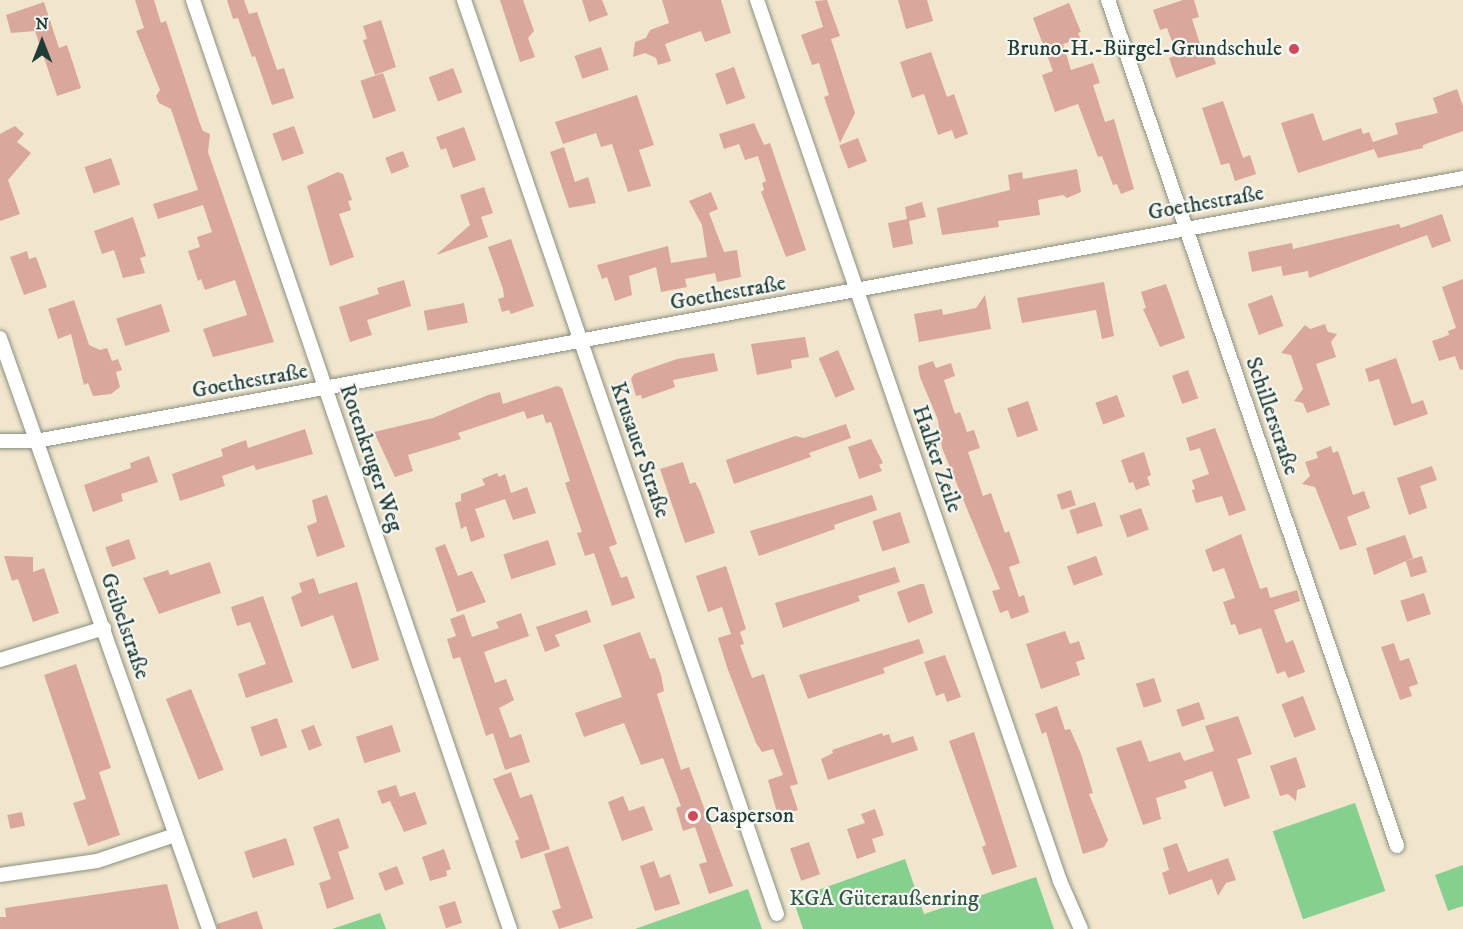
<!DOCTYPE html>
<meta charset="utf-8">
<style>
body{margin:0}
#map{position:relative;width:1463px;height:929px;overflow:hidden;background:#f1e5cd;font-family:"IM FELL DW Pica",serif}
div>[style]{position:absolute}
.green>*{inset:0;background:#85d08e;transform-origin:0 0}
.building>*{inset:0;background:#d9a79b;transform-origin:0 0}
.roads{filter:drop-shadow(0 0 2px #889180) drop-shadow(0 0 2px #889180)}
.street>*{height:14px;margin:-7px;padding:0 7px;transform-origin:7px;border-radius:7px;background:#fff}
.dots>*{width:16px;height:16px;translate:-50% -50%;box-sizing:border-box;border:3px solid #f6f6f2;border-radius:50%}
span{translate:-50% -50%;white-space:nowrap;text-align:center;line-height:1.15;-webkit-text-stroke:4.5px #f6f6f2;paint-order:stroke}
.poi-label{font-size:22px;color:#1f3d34}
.right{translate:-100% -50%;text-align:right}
.left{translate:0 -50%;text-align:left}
.street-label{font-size:22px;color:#1f3d34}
.park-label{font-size:22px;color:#335a46}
.north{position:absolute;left:12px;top:12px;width:60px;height:60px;-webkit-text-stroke:4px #f6f6f2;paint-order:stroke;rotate:0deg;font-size:16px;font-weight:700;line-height:24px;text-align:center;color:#1f3d34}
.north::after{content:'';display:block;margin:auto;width:21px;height:27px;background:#1f3d34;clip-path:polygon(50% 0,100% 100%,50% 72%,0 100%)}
</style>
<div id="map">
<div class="green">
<div style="left:1355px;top:803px;width:93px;height:87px;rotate:71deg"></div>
<div style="clip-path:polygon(905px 859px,924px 914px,1036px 877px,1054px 929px,803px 929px,793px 899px)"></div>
<div style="clip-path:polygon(1463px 865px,1463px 906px,1448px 911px,1435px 875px)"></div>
<div style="clip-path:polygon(748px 889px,762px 929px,635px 929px)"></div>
<div style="clip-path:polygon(380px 913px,386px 929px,332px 929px)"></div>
</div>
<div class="building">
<div style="clip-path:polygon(135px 0,154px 0,161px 23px,166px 21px,200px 124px,203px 131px,210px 134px,208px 152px,274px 342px,213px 357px,203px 329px,247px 315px,235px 280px,205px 290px,201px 279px,198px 281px,188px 251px,200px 247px,197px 237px,212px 232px,203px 205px,158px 219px,153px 204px,198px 190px,171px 109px,159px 103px,156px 96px,160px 90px,136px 31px,144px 28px)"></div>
<div style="clip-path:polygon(227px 0,244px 0,249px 14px,257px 12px,277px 70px,284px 68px,294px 98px,272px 105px,255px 56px,252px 57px,238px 18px,233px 19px)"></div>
<div style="clip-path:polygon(500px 0,523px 0,534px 31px,528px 38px,535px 57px,520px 62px)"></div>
<div style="clip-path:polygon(582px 0,602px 0,608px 15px,589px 22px)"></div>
<div style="clip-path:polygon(662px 0,721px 0,731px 33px,705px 42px,701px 31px,665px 44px,671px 61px,658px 65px,656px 58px,645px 53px,633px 57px,635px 42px,646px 38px,650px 30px,669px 23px)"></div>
<div style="clip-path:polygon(827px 0,840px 36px,831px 39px,855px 113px,840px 143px,824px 97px,829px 95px,819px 63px,812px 65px,801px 35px,823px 27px,815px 1px)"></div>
<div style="clip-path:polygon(898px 0,927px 0,933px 21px,906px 29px)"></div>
<div style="clip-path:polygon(1183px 0,1194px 0,1199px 17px,1192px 19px,1201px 47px,1209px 44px,1216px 64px,1176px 78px,1169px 58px,1177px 55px,1167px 28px,1160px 30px,1153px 10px)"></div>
<div style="clip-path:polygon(44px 2px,59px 48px,67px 45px,81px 88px,57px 96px,35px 31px,11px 33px,6px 15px)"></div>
<div style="clip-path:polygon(1069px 3px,1081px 32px,1078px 33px,1080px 38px,1063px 44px,1071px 70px,1093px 63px,1100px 83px,1093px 85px,1105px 122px,1114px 119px,1134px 189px,1121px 194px,1117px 184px,1113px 185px,1102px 156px,1098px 157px,1078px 104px,1055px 112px,1042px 75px,1053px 71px,1033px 18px)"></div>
<div style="clip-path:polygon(381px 20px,396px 67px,375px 75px,363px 40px,367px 39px,363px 26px)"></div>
<div style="left:601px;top:47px;width:24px;height:28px;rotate:71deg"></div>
<div style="clip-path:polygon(931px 52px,947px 97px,954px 94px,968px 134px,955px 139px,952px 130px,938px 135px,924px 94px,912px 98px,900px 62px)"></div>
<div style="left:734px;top:67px;width:33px;height:20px;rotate:70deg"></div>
<div style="left:453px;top:68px;width:26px;height:26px;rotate:69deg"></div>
<div style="left:383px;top:73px;width:40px;height:24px;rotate:71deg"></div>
<div style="clip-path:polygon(1457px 89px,1463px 106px,1463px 131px,1423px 145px,1423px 148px,1378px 158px,1374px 149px,1298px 173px,1281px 123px,1313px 113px,1323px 141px,1361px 128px,1363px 134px,1369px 132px,1373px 142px,1398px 134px,1395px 123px,1438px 113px,1433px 98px)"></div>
<div style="clip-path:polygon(637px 95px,654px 145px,639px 150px,651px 186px,628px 192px,612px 144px,601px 147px,596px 133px,563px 144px,555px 122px)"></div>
<div style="clip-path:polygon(1223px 101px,1243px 158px,1250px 155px,1256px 174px,1235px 181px,1229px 163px,1221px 165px,1202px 108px)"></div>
<div style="clip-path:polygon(754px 123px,764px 145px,770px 143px,806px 250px,786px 257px,761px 192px,764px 190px,762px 183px,766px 181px,758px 156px,745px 160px,739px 144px,724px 149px,719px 134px)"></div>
<div style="clip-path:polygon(15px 126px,24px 134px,17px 142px,31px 153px,8px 180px,20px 214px,0 221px,0 134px)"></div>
<div style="left:294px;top:126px;width:29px;height:23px;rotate:70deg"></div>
<div style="clip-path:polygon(464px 127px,476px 160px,453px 168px,446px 148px,441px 150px,436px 137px)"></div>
<div style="left:858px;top:138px;width:25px;height:20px;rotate:69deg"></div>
<div style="clip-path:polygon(564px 147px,575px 182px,588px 177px,596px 203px,569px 208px,550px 152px)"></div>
<div style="left:403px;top:151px;width:17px;height:19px;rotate:69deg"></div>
<div style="left:111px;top:158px;width:28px;height:28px;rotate:71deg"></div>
<div style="clip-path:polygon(1077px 169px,1081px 192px,1067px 198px,1063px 195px,1038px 200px,1040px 215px,998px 221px,999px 227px,942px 235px,937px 208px,1010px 190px,1008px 175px,1022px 172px,1023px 179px)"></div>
<div style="clip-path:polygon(338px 172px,343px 174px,352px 200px,348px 201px,351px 210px,339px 214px,354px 257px,330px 266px,307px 186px)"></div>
<div style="clip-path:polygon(484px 187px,493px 213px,481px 217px,488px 237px,436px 255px,470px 225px,460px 195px)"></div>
<div style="clip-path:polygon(711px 192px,718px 209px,709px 213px,724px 252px,737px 250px,741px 277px,717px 282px,715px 273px,685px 279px,687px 287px,661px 292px,656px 267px,629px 276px,632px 295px,615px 301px,607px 277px,602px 279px,597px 265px,668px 246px,671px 263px,707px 257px,702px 225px,689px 201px)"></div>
<div style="clip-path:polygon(922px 202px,926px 217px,909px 221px,913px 244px,893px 248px,888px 223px,907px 219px,905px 207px)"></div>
<div style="clip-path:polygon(1442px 214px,1451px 241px,1432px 248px,1427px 235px,1309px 278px,1308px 271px,1283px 276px,1281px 266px,1252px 272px,1248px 252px,1292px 243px,1293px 249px,1399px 224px,1401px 228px)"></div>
<div style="clip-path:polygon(133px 217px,146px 256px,140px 258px,145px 273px,123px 278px,114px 250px,102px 254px,94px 231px)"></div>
<div style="clip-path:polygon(511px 239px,534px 306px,511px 314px,509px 310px,502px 312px,498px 299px,504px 297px,503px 289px,488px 247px)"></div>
<div style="clip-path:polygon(27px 251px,29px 259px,36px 257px,47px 287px,24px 295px,10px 257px)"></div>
<div style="clip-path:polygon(1463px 279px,1463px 369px,1460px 370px,1455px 356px,1439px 361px,1432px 341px,1449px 335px,1448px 331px,1456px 328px,1442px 287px)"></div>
<div style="clip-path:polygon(404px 280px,411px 306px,367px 320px,372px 335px,350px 342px,339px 307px,379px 294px,377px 288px)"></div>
<div style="clip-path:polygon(1104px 282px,1114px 336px,1102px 339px,1096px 310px,1022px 323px,1017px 298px)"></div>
<div style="clip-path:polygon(1166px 284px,1185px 338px,1160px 347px,1143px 309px,1146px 308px,1141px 292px)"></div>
<div style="clip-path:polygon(985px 295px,991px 329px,919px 342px,914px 314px,942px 309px,943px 315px,976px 308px)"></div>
<div style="left:1272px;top:295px;width:33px;height:26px;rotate:70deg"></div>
<div style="clip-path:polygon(74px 300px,89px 345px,100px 350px,107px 348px,112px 361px,118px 359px,122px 370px,116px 372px,120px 387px,111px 394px,93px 396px,88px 383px,84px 385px,71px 334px,58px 339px,48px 309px)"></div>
<div style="left:464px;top:303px;width:20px;height:41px;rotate:79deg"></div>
<div style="left:161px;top:304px;width:29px;height:47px;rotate:72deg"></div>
<div style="clip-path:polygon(1325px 324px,1328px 332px,1337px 334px,1331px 342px,1336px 357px,1316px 364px,1330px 405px,1307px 413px,1303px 403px,1294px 401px,1303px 389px,1291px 355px,1281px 353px,1305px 325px,1310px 329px)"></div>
<div style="clip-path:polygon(805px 337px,809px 357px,791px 360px,792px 368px,757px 375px,751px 344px)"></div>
<div style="left:838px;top:350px;width:43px;height:21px;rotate:67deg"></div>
<div style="clip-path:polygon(714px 353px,718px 371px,673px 380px,675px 387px,642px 399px,641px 395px,636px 396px,631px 379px,634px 374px,677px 359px)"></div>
<div style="clip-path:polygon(1396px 358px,1412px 404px,1423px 400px,1428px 414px,1394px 426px,1379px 379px,1369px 382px,1365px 369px)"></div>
<div style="clip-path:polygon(933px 361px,936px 368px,951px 363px,955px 376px,944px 380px,955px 414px,960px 412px,967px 432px,974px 430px,980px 448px,968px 452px,983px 496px,991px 493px,1005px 533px,1009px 531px,1020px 563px,1009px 567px,1019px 597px,1024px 595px,1029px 612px,1025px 614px,1011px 619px,1008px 610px,1000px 613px,992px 591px,1000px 589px,942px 448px,938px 420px,920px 377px,918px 366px)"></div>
<div style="left:1188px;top:370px;width:30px;height:17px;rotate:70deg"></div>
<div style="clip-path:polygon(557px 386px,562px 388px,617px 544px,609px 547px,621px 578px,627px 576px,635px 598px,612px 606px,594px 553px,585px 556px,577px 533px,582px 532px,565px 483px,570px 481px,551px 422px,546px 423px,543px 414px,527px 419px,524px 411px,458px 433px,461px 439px,408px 455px,413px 471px,395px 477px,374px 432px,433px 418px,488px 395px,500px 392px,503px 404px)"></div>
<div style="left:1117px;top:395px;width:23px;height:23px;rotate:70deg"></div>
<div style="left:1028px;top:401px;width:31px;height:22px;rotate:71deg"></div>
<div style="clip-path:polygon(846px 424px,851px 438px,809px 453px,811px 457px,734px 484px,726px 460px,795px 436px,804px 438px)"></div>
<div style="clip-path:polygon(1215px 428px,1246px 510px,1229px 516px,1222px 496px,1196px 503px,1192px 490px,1195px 489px,1192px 480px,1209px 474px,1200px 448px,1190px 451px,1186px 438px)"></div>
<div style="clip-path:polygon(305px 429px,313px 454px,256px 470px,254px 465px,222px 476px,225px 486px,180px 501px,172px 474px,223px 456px,221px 449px,246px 440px,248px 448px)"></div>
<div style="clip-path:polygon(871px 439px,883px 463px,879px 465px,882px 471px,859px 479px,848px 447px)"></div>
<div style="clip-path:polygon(1331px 446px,1333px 453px,1338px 451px,1353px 495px,1364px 491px,1370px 508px,1347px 517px,1357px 545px,1340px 550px,1315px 487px,1302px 484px,1310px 476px,1305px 462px,1318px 458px,1316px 452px)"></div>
<div style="clip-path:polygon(1144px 452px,1151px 475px,1147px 477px,1150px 485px,1136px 490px,1133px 482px,1129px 483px,1121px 460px)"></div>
<div style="clip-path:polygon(149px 456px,158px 482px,121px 494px,123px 501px,93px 512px,84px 485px,131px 468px,130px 463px)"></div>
<div style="clip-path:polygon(683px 462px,690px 484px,695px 482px,700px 491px,715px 533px,685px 543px,660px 469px)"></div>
<div style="clip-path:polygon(1432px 466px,1437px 480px,1420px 486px,1427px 508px,1409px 515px,1397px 478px)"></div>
<div style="clip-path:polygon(497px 473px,499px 477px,505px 474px,511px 493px,527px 487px,536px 513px,513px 520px,505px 499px,475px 509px,485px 537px,471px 542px,466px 526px,461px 529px,455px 503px,461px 501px,461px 494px,485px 485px,482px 479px)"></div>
<div style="left:1071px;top:490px;width:16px;height:15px;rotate:72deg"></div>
<div style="clip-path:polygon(327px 495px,345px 547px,317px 557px,307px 526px,317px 522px,312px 500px)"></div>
<div style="clip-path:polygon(872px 495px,877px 510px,834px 525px,835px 529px,759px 556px,750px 531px)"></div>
<div style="left:1095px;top:502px;width:25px;height:27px;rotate:72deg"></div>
<div style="left:1141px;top:508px;width:23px;height:23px;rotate:70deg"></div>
<div style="left:900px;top:512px;width:32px;height:29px;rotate:72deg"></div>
<div style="clip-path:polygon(1241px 534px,1260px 589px,1267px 587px,1270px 598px,1297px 590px,1300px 601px,1274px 610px,1286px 643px,1293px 640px,1305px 672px,1288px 678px,1285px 671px,1277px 674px,1261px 628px,1239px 635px,1235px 624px,1231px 625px,1223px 602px,1235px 598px,1224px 568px,1213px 572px,1205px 550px)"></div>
<div style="clip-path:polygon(1405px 535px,1413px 558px,1374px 575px,1366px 548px)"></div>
<div style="left:129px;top:539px;width:21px;height:25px;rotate:71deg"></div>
<div style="left:548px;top:540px;width:26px;height:47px;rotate:72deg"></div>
<div style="clip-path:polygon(445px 544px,458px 576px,472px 571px,486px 602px,457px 612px,435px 548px)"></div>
<div style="clip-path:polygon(4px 556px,33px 557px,33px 572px,44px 568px,59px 613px,33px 622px,18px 579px,12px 581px)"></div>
<div style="left:1096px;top:556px;width:20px;height:31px;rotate:70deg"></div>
<div style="left:1422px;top:556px;width:17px;height:17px;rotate:73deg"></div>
<div style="clip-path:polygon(210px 562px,221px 593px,159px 614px,143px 578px,168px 570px,170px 575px)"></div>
<div style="clip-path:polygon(726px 566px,746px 629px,740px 632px,744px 644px,740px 645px,752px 678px,764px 674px,798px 784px,790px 786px,798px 810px,778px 816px,768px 780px,783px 775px,773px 749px,762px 752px,756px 743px,727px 667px,718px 638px,731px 634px,722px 607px,708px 612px,696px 576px)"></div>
<div style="clip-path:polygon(895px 567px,900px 582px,858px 596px,860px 601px,783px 628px,775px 603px)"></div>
<div style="clip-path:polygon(314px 578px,319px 594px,357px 582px,379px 660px,352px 669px,333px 615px,301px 627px,291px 597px,302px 592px,299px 583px)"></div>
<div style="clip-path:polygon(920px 584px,924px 584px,933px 613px,908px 623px,897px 592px)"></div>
<div style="left:1424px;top:593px;width:22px;height:25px;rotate:72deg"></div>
<div style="clip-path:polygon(263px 596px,293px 682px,246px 698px,238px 674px,266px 664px,250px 622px,237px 626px,231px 607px)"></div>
<div style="clip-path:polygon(587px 610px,591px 622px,555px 635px,560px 646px,545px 652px,536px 627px)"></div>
<div style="clip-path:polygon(521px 613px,529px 636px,484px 652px,495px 683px,506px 679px,514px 700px,499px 708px,510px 738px,521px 734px,530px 762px,505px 770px,493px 733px,486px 736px,460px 657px,453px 659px,447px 639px,456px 636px,450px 619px,464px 614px,472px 637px,499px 628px,496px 622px)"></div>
<div style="clip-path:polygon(1065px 631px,1070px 644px,1079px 641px,1085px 659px,1076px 662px,1080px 675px,1041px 689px,1026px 644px)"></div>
<div style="clip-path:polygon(640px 632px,650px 659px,655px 658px,661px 675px,664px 691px,657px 694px,681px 770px,689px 767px,733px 886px,709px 894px,699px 864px,707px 862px,695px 827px,683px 831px,676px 808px,681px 806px,663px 758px,641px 765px,624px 723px,584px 737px,575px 713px,622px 697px,603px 645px)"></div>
<div style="clip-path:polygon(919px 639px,924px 653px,883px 668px,885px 673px,808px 699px,799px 675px)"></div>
<div style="clip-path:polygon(1394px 643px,1400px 661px,1409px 658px,1418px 684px,1409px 687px,1412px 696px,1400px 700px,1381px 647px)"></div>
<div style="clip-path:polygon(945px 655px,961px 697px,947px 702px,944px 693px,936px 696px,924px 662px)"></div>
<div style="clip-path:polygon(76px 664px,111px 768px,99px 772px,120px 835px,88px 846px,73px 803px,86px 799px,44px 675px)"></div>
<div style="left:1154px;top:678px;width:25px;height:19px;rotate:72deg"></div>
<div style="left:191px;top:689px;width:87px;height:27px;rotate:68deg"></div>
<div style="left:1303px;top:696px;width:36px;height:23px;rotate:69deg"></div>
<div style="left:1199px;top:702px;width:18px;height:24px;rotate:71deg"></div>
<div style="clip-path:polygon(1057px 706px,1065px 730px,1070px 729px,1081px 754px,1093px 793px,1089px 794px,1108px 840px,1104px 847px,1083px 854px,1046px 732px,1042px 734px,1035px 714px)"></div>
<div style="clip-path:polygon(1238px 716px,1252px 754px,1237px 759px,1250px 798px,1224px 807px,1212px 771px,1184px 781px,1187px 788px,1156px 798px,1161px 819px,1143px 825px,1116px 748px,1141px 740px,1149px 762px,1180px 752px,1184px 761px,1214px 751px,1205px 726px)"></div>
<div style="left:277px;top:718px;width:31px;height:28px;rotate:71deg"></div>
<div style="left:314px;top:725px;width:22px;height:14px;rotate:69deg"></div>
<div style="left:392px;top:725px;width:28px;height:38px;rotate:72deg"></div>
<div style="clip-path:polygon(974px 732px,1017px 867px,992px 875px,982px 847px,986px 845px,949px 741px)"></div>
<div style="clip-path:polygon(882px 733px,883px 736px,889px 734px,892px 743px,913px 736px,918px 750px,828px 780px,821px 759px,833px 753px,832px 750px)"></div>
<div style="clip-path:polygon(1296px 757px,1306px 787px,1297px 790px,1296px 801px,1288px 794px,1280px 796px,1270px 766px)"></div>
<div style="clip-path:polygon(511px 772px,520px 798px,532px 794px,550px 849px,521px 859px,515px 841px,519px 839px,493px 779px)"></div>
<div style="clip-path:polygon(396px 785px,400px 797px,396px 798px,415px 792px,427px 824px,404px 832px,390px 801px,382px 804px,377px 791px)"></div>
<div style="clip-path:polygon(623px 796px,629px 811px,644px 806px,653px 830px,622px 841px,608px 802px)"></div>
<div style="clip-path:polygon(875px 809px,884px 835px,872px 839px,876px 852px,857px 859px,847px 829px,865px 823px,861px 814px)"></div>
<div style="left:22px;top:812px;width:14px;height:15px;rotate:78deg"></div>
<div style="clip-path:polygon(339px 818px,349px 848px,338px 852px,354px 899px,327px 909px,319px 883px,331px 879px,313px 827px)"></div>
<div style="left:286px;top:838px;width:28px;height:44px;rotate:72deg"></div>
<div style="left:809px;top:842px;width:34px;height:20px;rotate:71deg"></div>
<div style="clip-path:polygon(1177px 843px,1188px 872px,1228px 858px,1236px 880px,1226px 883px,1218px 896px,1212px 879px,1169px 895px,1162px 873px,1169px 870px,1163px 848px)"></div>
<div style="clip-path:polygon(568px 846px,593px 918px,559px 929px,552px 911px,561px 908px,544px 854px)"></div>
<div style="clip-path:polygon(444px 849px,451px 869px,446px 871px,447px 876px,430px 881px,422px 857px)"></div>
<div style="clip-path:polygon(654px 861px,660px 878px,670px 874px,680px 904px,655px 911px,640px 866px)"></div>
<div style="left:397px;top:866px;width:19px;height:20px;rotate:69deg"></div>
<div style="clip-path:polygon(167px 884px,179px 929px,0 929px,0 917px,6px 917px,5px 908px)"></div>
<div style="left:455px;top:901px;width:23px;height:17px;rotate:72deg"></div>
<div style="clip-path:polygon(257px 911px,263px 929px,218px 929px,217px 924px)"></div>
</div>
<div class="roads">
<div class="street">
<div style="left:193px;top:0;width:982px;rotate:71.16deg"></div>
<div style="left:464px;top:0;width:966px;rotate:71.1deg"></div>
<div style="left:757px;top:0;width:932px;rotate:71.02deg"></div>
<div style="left:1060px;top:881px;width:52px;rotate:66.4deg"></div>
<div style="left:1108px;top:0;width:894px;rotate:71.14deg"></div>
<div style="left:0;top:338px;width:627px;rotate:70.52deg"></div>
<div style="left:0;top:441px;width:36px"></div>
<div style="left:36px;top:441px;width:1451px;rotate:-10.44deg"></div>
<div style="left:0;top:660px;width:109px;rotate:-17.1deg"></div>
<div style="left:0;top:875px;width:98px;rotate:-8.2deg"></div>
<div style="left:97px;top:861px;width:82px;rotate:-18.4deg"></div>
</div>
</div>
<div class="dots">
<div style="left:1294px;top:49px;background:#d1495b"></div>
<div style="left:693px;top:816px;background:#d1495b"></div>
</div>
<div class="poi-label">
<span class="right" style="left:1282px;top:49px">Bruno-H.-Bürgel-Grundschule</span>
<span class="left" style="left:705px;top:816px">Casperson</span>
</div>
<div class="street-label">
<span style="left:1206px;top:203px;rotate:-10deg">Goethestraße</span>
<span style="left:728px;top:293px;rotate:-10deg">Goethestraße</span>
<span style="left:250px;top:381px;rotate:-10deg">Goethestraße</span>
<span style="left:1272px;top:416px;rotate:71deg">Schillerstraße</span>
<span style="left:640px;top:450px;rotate:71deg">Krusauer Straße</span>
<span style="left:371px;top:458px;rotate:71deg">Rotenkruger Weg</span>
<span style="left:937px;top:459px;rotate:71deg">Halker Zeile</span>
<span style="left:125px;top:626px;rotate:71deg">Geibelstraße</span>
</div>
<div class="park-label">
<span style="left:884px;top:899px">KGA Güteraußenring</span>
</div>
<div class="north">N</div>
</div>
